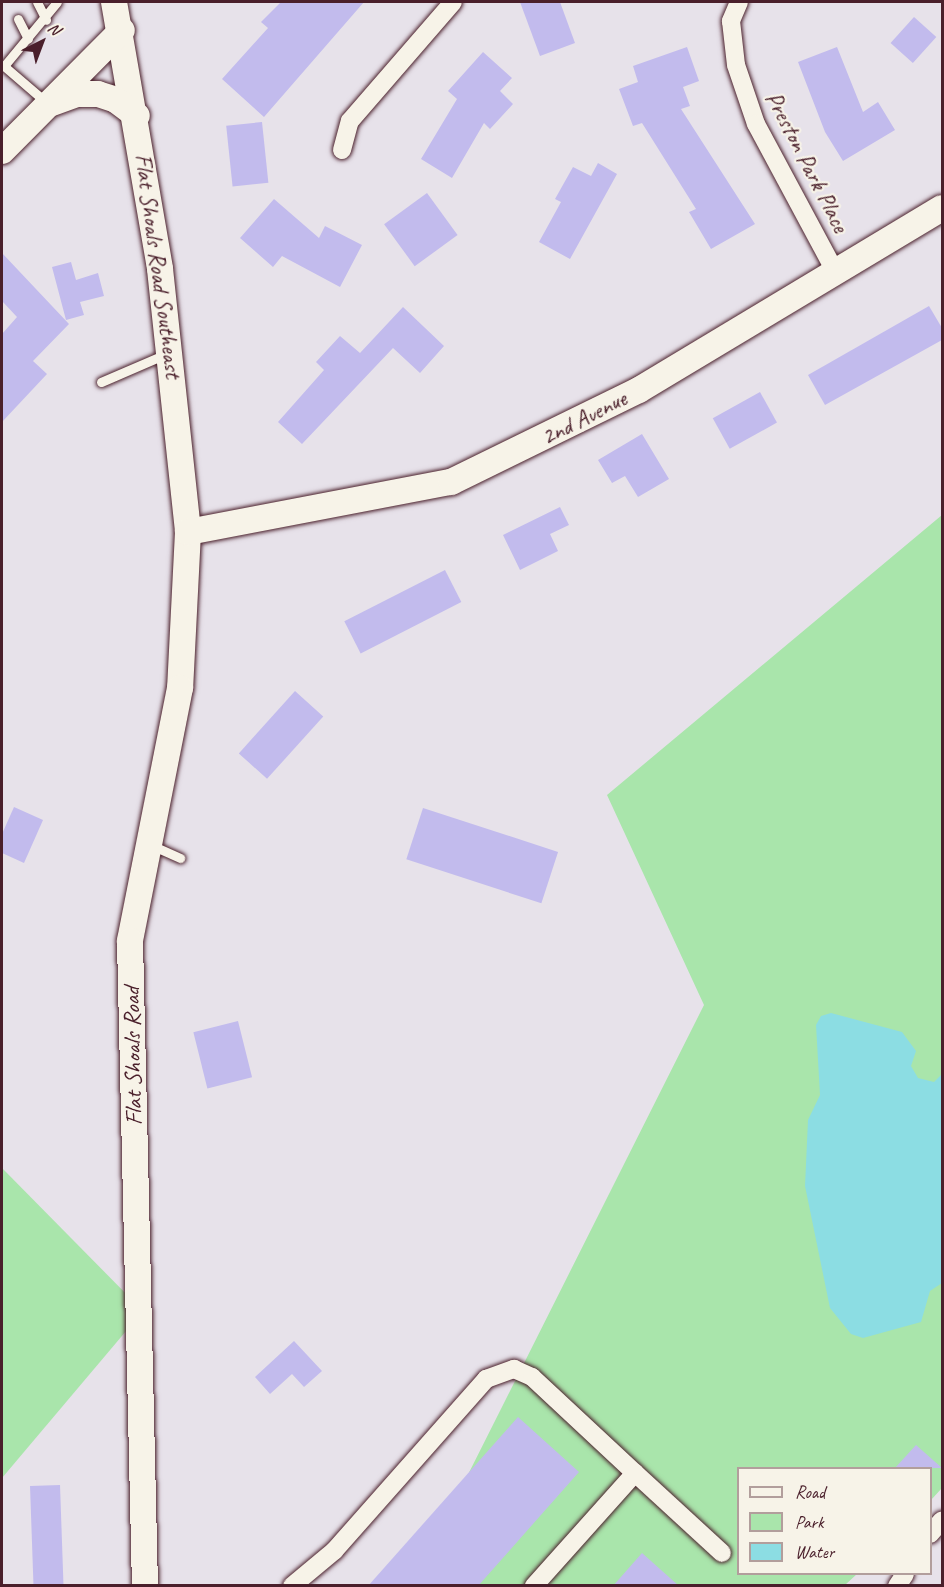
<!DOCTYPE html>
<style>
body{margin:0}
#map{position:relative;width:944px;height:1587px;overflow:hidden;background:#e7e2ea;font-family:Caveat,sans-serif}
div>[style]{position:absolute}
.green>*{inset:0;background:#a9e5ab}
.water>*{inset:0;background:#8cdde3}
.building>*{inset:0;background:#c2bbed;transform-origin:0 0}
.roads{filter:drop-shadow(0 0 2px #4a1f2b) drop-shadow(0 0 2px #4a1f2b)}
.lane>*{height:9px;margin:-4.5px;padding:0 4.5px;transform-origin:4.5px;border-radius:4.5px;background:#f7f3e8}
.street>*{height:18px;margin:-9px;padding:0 9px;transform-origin:9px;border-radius:9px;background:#f7f3e8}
.secondary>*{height:26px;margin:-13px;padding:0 13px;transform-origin:13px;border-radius:13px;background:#f7f3e8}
span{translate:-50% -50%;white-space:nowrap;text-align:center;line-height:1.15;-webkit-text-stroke:4.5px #f7f3e8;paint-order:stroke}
.street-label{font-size:24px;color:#4a1f2b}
.frame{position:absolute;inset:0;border:3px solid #4a1f2b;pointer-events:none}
.legend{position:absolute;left:737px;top:1467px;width:195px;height:108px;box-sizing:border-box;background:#f7f3e8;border:2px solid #b29e9c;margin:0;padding:8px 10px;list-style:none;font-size:18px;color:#4a1f2b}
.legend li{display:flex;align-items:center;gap:12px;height:30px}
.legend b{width:30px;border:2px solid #b29e9c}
.north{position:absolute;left:12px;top:12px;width:60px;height:60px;-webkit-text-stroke:4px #f7f3e8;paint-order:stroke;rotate:42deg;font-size:16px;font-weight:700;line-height:24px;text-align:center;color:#4a1f2b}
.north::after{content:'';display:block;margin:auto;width:21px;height:27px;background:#4a1f2b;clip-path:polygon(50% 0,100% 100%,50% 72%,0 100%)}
</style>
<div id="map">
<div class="green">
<div style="clip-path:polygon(942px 515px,942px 1488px,931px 1500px,930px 1468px,738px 1468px,738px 1574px,857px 1574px,845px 1585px,412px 1586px,704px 1005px,607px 795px)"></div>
<div style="clip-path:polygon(2px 1168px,143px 1311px,2px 1478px)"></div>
</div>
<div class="water">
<div style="clip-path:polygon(831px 1013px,902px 1032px,916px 1051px,911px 1066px,918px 1078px,934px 1082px,942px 1074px,942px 1283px,930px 1291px,921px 1322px,863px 1338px,851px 1334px,830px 1308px,805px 1186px,808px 1120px,820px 1095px,816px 1025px,821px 1016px)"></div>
</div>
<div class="building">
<div style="clip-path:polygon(281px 2px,364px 2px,264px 117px,222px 79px,268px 28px,261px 22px)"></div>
<div style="clip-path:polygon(520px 2px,560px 2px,575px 43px,540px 56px)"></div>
<div style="left:914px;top:17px;width:30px;height:35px;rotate:42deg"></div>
<div style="clip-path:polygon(687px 47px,699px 81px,683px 87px,690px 106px,681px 109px,755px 224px,711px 249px,689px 212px,696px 209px,642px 123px,633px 126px,619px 89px,638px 82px,633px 66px)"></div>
<div style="clip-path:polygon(837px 47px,863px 112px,878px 102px,895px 130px,843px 161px,825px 132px,798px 62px)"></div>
<div style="clip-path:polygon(483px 52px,512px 78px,500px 91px,513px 104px,490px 129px,484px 123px,452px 178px,421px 159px,457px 99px,448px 91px)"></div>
<div style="left:262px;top:122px;width:61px;height:36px;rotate:84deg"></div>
<div style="clip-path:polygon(598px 163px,617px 174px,570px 259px,539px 242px,561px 202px,555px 199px,573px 167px,591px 176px)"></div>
<div style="left:427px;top:193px;width:52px;height:53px;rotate:54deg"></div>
<div style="clip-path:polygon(274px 199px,319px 238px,325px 226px,362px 245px,340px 287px,282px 256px,273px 267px,240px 238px)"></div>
<div style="clip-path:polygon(2px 253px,69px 324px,33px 361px,47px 374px,2px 422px,2px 334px,17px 317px,2px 301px)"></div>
<div style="clip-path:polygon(71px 262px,76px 280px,98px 273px,104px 296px,80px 302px,84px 315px,66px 320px,52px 267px)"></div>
<div style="clip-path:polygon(929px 306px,942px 328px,942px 340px,825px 405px,808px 375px)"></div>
<div style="clip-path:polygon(403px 307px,444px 346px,420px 373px,393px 348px,302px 444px,278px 422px,324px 370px,316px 362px,340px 336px,360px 353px)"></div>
<div style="left:760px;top:392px;width:35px;height:54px;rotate:61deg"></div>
<div style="clip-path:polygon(642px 434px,669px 479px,638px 497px,625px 476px,612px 483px,598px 460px)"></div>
<div style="clip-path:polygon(560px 507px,569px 525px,550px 534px,558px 551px,520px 570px,503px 535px)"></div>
<div style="left:445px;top:570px;width:36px;height:113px;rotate:63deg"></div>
<div style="left:295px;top:691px;width:38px;height:84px;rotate:42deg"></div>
<div style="clip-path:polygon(14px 807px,43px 820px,24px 863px,2px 853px,2px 834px)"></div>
<div style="left:423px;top:808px;width:142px;height:54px;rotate:18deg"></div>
<div style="left:238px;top:1021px;width:58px;height:46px;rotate:76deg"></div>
<div style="clip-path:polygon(294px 1341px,322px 1371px,304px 1387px,292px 1374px,270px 1394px,255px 1377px)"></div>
<div style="clip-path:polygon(518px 1417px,579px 1472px,478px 1586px,368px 1586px)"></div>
<div style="clip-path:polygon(916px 1445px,942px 1468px,895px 1468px)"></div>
<div style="left:60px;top:1485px;width:101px;height:30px;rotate:88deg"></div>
<div style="clip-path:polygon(642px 1553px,679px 1586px,613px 1586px)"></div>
</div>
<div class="roads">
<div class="lane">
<div style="left:37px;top:2px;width:20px;rotate:63deg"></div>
<div style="left:18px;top:19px;width:22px;rotate:63deg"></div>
<div style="left:47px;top:103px;width:57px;rotate:-139.3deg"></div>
<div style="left:4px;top:66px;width:83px;rotate:-50.4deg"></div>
<div style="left:101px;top:382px;width:73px;rotate:-23.4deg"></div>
<div style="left:151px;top:845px;width:32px;rotate:24deg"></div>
</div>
<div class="street">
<div style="left:739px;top:2px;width:21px;rotate:113deg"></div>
<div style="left:731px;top:21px;width:44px;rotate:83.5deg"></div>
<div style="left:736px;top:65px;width:62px;rotate:71.3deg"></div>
<div style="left:756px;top:124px;width:169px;rotate:61.8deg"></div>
<div style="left:342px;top:150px;width:30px;rotate:-75deg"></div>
<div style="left:350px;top:121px;width:157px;rotate:-49.1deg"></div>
<div style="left:635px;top:1473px;width:118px;rotate:42.6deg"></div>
<div style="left:930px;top:1534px;width:18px;rotate:-49deg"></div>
<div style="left:292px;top:1586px;width:55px;rotate:-39.8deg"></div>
<div style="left:334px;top:1551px;width:230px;rotate:-48.5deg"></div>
<div style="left:486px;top:1379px;width:30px;rotate:-20deg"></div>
<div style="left:514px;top:1369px;width:20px;rotate:24deg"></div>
<div style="left:532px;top:1377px;width:141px;rotate:43deg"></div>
<div style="left:635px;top:1473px;width:152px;rotate:131.8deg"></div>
<div style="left:897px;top:1586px;width:14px;rotate:-56deg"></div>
</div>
<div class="secondary">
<div style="left:114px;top:2px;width:271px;rotate:80.2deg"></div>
<div style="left:160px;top:269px;width:264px;rotate:83.9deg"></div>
<div style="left:188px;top:532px;width:156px;rotate:92.9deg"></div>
<div style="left:180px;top:688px;width:258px;rotate:101.2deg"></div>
<div style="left:130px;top:941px;width:645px;rotate:88.67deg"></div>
<div style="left:52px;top:103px;width:27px;rotate:-20deg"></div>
<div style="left:77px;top:94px;width:21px"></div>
<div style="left:98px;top:94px;width:19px;rotate:18deg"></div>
<div style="left:116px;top:100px;width:26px;rotate:37deg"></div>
<div style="left:2px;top:151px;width:170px;rotate:-45.2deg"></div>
<div style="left:188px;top:532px;width:268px;rotate:-10.8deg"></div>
<div style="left:451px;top:482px;width:209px;rotate:-26.1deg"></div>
<div style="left:639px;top:390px;width:353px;rotate:-31deg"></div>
</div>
</div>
<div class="street-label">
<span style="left:807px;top:162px;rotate:63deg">Preston Park Place</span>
<span style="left:158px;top:266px;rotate:82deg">Flat Shoals Road Southeast</span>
<span style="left:584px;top:418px;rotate:-27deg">2nd Avenue</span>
<span style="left:133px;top:1056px;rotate:-91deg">Flat Shoals Road</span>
</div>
<div class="frame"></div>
<ul class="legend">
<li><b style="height:8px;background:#f7f3e8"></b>Road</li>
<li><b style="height:16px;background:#a9e5ab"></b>Park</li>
<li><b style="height:16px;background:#8cdde3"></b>Water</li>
</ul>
<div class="north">N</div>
</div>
